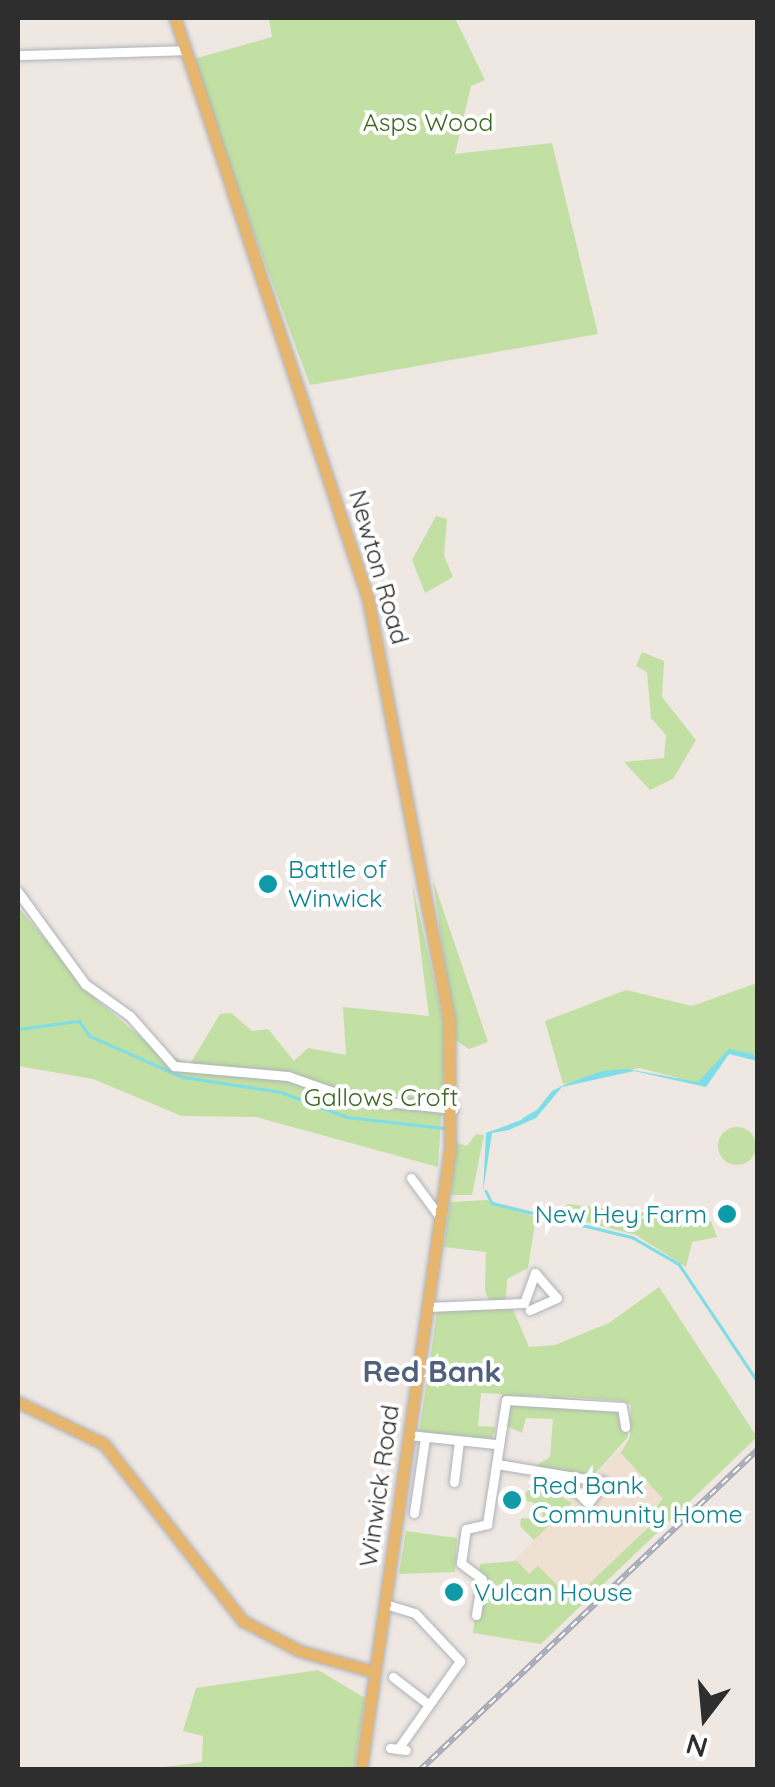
<!DOCTYPE html>
<style>
body{margin:0}
#map{position:relative;width:775px;height:1787px;overflow:hidden;background:#eee7e2;font-family:Quicksand,sans-serif}
div>[style]{position:absolute}
.education>*{inset:0;background:#eee0d3}
.green>*{inset:0;background:#c2e0a3}
.round{border-radius:50%}
.water>*{inset:0;background:#7edde7}
.stream>*{height:2.5px;margin:-1.25px;padding:0 1.25px;transform-origin:1.25px;border-radius:1.25px;background:#7edde7}
.roads{filter:drop-shadow(0 0 2px #aeb2b9) drop-shadow(0 0 2px #aeb2b9)}
.minor>*{height:9px;margin:-4.5px;padding:0 4.5px;transform-origin:4.5px;border-radius:4.5px;background:#fff}
.major>*{height:11px;margin:-5.5px;padding:0 5.5px;transform-origin:5.5px;border-radius:5.5px;background:#e7b66e}
.rail>*{height:6px;margin-top:-3px;transform-origin:0;background:repeating-linear-gradient(90deg,#fff 0 8px,#a5aab6 0 16px);box-sizing:border-box;border-block:2px solid #a5aab6}
.dots>*{width:28px;height:28px;translate:-50% -50%;box-sizing:border-box;border:5px solid #fff;border-radius:50%}
span{translate:-50% -50%;white-space:nowrap;text-align:center;line-height:1.15;-webkit-text-stroke:8px #fff;paint-order:stroke}
.park-label{font-size:25px;color:#3c6821}
.street-label{font-size:25px;color:#2e2e2e}
.culture-label{font-size:25px;color:#0d838f}
.left{translate:0 -50%;text-align:left}
.right{translate:-100% -50%;text-align:right}
.quarter-label{font-size:30px;color:#51607c;font-weight:700}
.frame{position:absolute;inset:0;border:20px solid #2e2e2e;pointer-events:none}
.north{position:absolute;left:655px;top:1667px;width:100px;height:100px;-webkit-text-stroke:8px #fff;paint-order:stroke;rotate:196deg;font-size:28px;font-weight:700;line-height:40px;text-align:center;color:#2e2e2e}
.north::after{content:'';display:block;margin:auto;width:35px;height:45px;background:#2e2e2e;clip-path:polygon(50% 0,100% 100%,50% 72%,0 100%)}
</style>
<div id="map">
<div class="education">
<div style="clip-path:polygon(699px 1367px,667px 1508px,530px 1640px,498px 1576px,571px 1503px,560px 1491px,564px 1471px,598px 1472px)"></div>
</div>
<div class="green">
<div style="clip-path:polygon(269px 18px,455px 18px,485px 80px,471px 86px,455px 154px,552px 143px,598px 334px,310px 385px,190px 60px,272px 37px)"></div>
<div style="clip-path:polygon(436px 516px,447px 519px,444px 556px,453px 577px,425px 593px,412px 560px)"></div>
<div style="clip-path:polygon(642px 652px,664px 661px,662px 697px,696px 740px,673px 779px,650px 790px,624px 762px,664px 758px,666px 735px,651px 718px,647px 672px,636px 666px)"></div>
<div style="clip-path:polygon(433px 880px,488px 1042px,469px 1049px,455px 1040px)"></div>
<div style="clip-path:polygon(412px 883px,446px 1033px,438px 1167px,256px 1117px,182px 1116px,93px 1079px,18px 1066px,18px 907px,97px 1000px,155px 1049px,190px 1064px,220px 1014px,231px 1013px,252px 1031px,268px 1029px,294px 1061px,308px 1048px,346px 1055px,343px 1007px,429px 1016px)"></div>
<div style="clip-path:polygon(757px 983px,757px 1057px,734px 1050px,697px 1083px,640px 1068px,563px 1084px,545px 1021px,626px 990px,692px 1006px)"></div>
<div class="round" style="left:718px;top:1127px;width:38px;height:38px"></div>
<div style="clip-path:polygon(476px 1134px,484px 1135px,472px 1195px,451px 1195px,455px 1142px,467px 1146px)"></div>
<div style="clip-path:polygon(488px 1200px,536px 1217px,528px 1268px,507px 1279px,506px 1302px,490px 1303px,485px 1291px,486px 1252px,444px 1247px,450px 1202px)"></div>
<div style="clip-path:polygon(567px 1204px,711px 1221px,717px 1237px,692px 1242px,686px 1267px,636px 1235px,563px 1216px)"></div>
<div style="clip-path:polygon(659px 1287px,757px 1437px,541px 1644px,473px 1633px,480px 1564px,517px 1561px,529px 1574px,538px 1566px,572px 1600px,658px 1518px,652px 1511px,663px 1499px,621px 1453px,630px 1437px,631px 1405px,622px 1401px,555px 1396px,628px 1406px,628px 1437px,593px 1476px,535px 1466px,550px 1457px,553px 1419px,526px 1418px,522px 1433px,502px 1424px,510px 1404px,554px 1396px,507px 1396px,499px 1423px,502px 1394px,481px 1393px,478px 1426px,496px 1427px,491px 1440px,419px 1433px,437px 1312px,512px 1307px,529px 1347px,555px 1345px,609px 1323px)"></div>
<div style="clip-path:polygon(534px 1480px,572px 1503px,534px 1540px,520px 1526px,521px 1518px,542px 1520px,543px 1506px,522px 1499px)"></div>
<div style="clip-path:polygon(406px 1531px,457px 1538px,455px 1572px,399px 1574px)"></div>
<div style="clip-path:polygon(318px 1670px,365px 1698px,354px 1769px,150px 1769px,202px 1762px,203px 1736px,183px 1731px,196px 1688px)"></div>
</div>
<div class="water">
<div style="clip-path:polygon(729px 1049px,753px 1054px,757px 1061px,729px 1054px,706px 1087px,634px 1071px,562px 1087px,536px 1118px,509px 1130px,492px 1133px,483px 1192px,486px 1133px,532px 1116px,552px 1091px,566px 1084px,602px 1071px,627px 1069px,698px 1082px)"></div>
</div>
<div class="stream">
<div style="left:18px;top:1029px;width:62px;rotate:-7.5deg"></div>
<div style="left:79px;top:1021px;width:19px;rotate:54deg"></div>
<div style="left:90px;top:1036px;width:102px;rotate:23.8deg"></div>
<div style="left:183px;top:1077px;width:99px;rotate:8.7deg"></div>
<div style="left:281px;top:1092px;width:71px;rotate:20.7deg"></div>
<div style="left:347px;top:1117px;width:97px;rotate:6.5deg"></div>
<div style="left:523px;top:1119px;width:17px;rotate:-31deg"></div>
<div style="left:486px;top:1191px;width:13px;rotate:63deg"></div>
<div style="left:492px;top:1203px;width:144px;rotate:13.7deg"></div>
<div style="left:632px;top:1237px;width:54px;rotate:29.9deg"></div>
<div style="left:679px;top:1264px;width:142px;rotate:56.2deg"></div>
</div>
<div class="roads">
<div class="minor">
<div style="left:20px;top:55px;width:166px;rotate:-1.7deg"></div>
<div style="left:18px;top:892px;width:114px;rotate:53.9deg"></div>
<div style="left:85px;top:984px;width:55px;rotate:35.4deg"></div>
<div style="left:130px;top:1016px;width:67px;rotate:48.7deg"></div>
<div style="left:174px;top:1066px;width:114px;rotate:5deg"></div>
<div style="left:288px;top:1076px;width:66px;rotate:19.5deg"></div>
<div style="left:350px;top:1098px;width:104px;rotate:6.1deg"></div>
<div style="left:411px;top:1178px;width:49px;rotate:53.4deg"></div>
<div style="left:427px;top:1307px;width:97px;rotate:-2.4deg"></div>
<div style="left:524px;top:1303px;width:32px;rotate:-70deg"></div>
<div style="left:535px;top:1273px;width:33px;rotate:49deg"></div>
<div style="left:557px;top:1298px;width:30px;rotate:156deg"></div>
<div style="left:409px;top:1435px;width:87px;rotate:5.9deg"></div>
<div style="left:497px;top:1464px;width:109px;rotate:9.5deg"></div>
<div style="left:604px;top:1482px;width:26px;rotate:127deg"></div>
<div style="left:588px;top:1503px;width:33px;rotate:-134deg"></div>
<div style="left:454px;top:1482px;width:41px;rotate:-83deg"></div>
<div style="left:414px;top:1513px;width:76px;rotate:-81.7deg"></div>
<div style="left:385px;top:1604px;width:31px;rotate:17deg"></div>
<div style="left:415px;top:1613px;width:66px;rotate:46.8deg"></div>
<div style="left:460px;top:1661px;width:108px;rotate:125.2deg"></div>
<div style="left:476px;top:1615px;width:36px;rotate:-81deg"></div>
<div style="left:482px;top:1579px;width:26px;rotate:-143deg"></div>
<div style="left:461px;top:1563px;width:34px;rotate:-82deg"></div>
<div style="left:466px;top:1529px;width:22px;rotate:-13deg"></div>
<div style="left:487px;top:1524px;width:125px;rotate:-81.3deg"></div>
<div style="left:506px;top:1400px;width:116px;rotate:3.5deg"></div>
<div style="left:622px;top:1407px;width:20px;rotate:81deg"></div>
<div style="left:393px;top:1677px;width:44px;rotate:37.6deg"></div>
<div style="left:390px;top:1748px;width:16px;rotate:7deg"></div>
</div>
<div class="major">
<div style="left:175px;top:18px;width:612px;rotate:71.62deg"></div>
<div style="left:368px;top:599px;width:427px;rotate:79.1deg"></div>
<div style="left:449px;top:1018px;width:131px;rotate:89.6deg"></div>
<div style="left:450px;top:1149px;width:627px;rotate:98.16deg"></div>
<div style="left:18px;top:1402px;width:96px;rotate:26deg"></div>
<div style="left:104px;top:1444px;width:225px;rotate:51.9deg"></div>
<div style="left:243px;top:1621px;width:64px;rotate:27.8deg"></div>
<div style="left:300px;top:1651px;width:78px;rotate:15.6deg"></div>
</div>
</div>
<div class="rail">
<div style="left:420px;top:1770px;width:466px;rotate:-43.5deg"></div>
</div>
<div class="dots">
<div style="left:268px;top:884px;background:#0f9aa8"></div>
<div style="left:727px;top:1214px;background:#0f9aa8"></div>
<div style="left:512px;top:1500px;background:#0f9aa8"></div>
<div style="left:454px;top:1592px;background:#0f9aa8"></div>
</div>
<div class="park-label">
<span style="left:428px;top:122px">Asps Wood</span>
<span style="left:381px;top:1097px">Gallows Croft</span>
</div>
<div class="street-label">
<span style="left:379px;top:567px;rotate:74deg">Newton Road</span>
<span style="left:379px;top:1486px;rotate:-82deg">Winwick Road</span>
</div>
<div class="culture-label">
<span class="left" style="left:288px;top:884px">Battle of<br>Winwick</span>
<span class="right" style="left:707px;top:1214px">New Hey Farm</span>
<span class="left" style="left:532px;top:1500px">Red Bank<br>Community Home</span>
<span class="left" style="left:474px;top:1592px">Vulcan House</span>
</div>
<div class="quarter-label">
<span style="left:432px;top:1371px">Red Bank</span>
</div>
<div class="frame"></div>
<div class="north">N</div>
</div>
